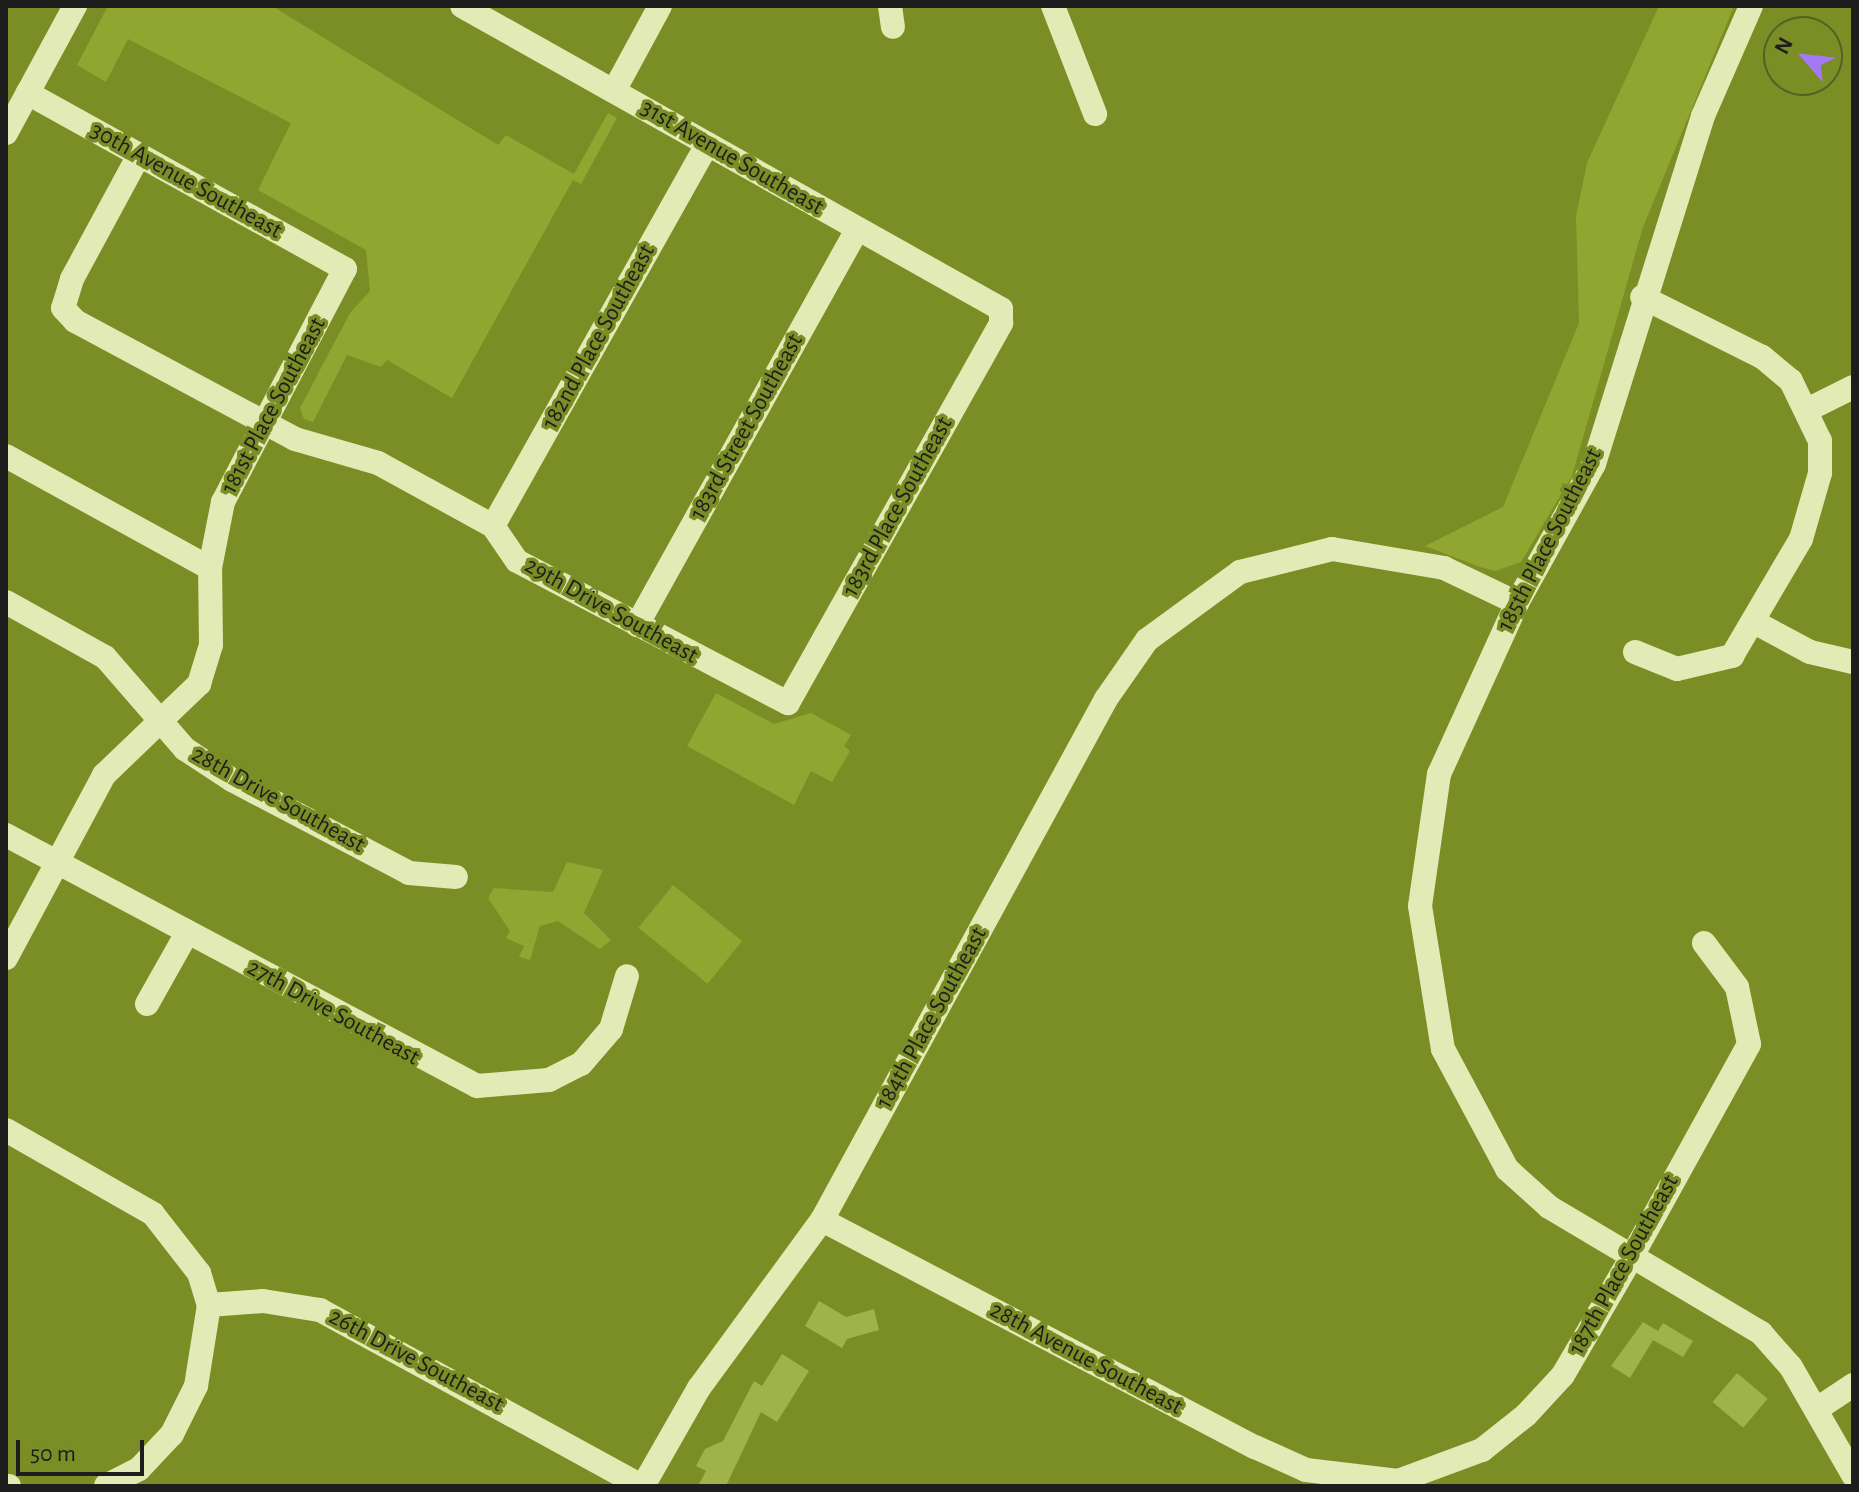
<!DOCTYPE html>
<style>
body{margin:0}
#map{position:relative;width:1859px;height:1492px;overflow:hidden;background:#7a8e25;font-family:"Alegreya Sans",sans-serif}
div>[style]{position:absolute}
.green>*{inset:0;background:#91a630;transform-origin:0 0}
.building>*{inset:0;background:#a0b34a;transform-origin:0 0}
.minor>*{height:24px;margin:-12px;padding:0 12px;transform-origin:12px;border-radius:12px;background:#e2ebb5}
span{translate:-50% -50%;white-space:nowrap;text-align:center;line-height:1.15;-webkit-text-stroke:7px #7a8e25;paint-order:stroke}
.street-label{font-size:24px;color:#1d1d1d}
.frame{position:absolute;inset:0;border:8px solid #1d1d1d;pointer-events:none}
.north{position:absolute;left:1763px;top:16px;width:80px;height:80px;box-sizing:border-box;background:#7a8e25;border:2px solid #556122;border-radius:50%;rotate:298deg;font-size:22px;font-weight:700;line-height:32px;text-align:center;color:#1d1d1d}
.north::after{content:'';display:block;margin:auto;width:28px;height:36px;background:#a37af5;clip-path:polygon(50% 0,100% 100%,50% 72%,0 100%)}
.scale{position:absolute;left:16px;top:1440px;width:128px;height:36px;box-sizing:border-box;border:4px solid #1d1d1d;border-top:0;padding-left:10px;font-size:24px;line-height:28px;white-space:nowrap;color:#1d1d1d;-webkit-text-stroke:6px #7a8e25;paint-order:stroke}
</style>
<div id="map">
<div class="green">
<div style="clip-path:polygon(108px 6px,272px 6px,498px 145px,506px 135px,574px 174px,608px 113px,617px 118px,581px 184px,573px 180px,452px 398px,387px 360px,381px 367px,347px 355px,313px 422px,304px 419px,300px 408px,350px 313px,370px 291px,366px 250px,258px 190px,291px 123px,128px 39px,106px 82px,77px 65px)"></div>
<div style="clip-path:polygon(1659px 6px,1734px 6px,1643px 227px,1572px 476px,1521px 562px,1495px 571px,1480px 567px,1425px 546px,1503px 507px,1579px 323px,1576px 216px,1587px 163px)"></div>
<div style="clip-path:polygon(716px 693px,774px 724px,811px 713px,851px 735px,844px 746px,850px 751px,832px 782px,811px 771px,794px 805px,687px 746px)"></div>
<div style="clip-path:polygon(567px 862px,603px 870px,584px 913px,611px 940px,600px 949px,558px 921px,540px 926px,530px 960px,519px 957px,524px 946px,506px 938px,510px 931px,488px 898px,494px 888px,553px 892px)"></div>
<div style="left:673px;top:885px;width:89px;height:55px;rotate:39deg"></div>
</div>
<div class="building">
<div style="clip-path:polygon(819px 1301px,846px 1317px,874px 1309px,879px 1330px,847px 1339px,842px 1348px,805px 1326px)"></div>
<div style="clip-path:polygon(1643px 1322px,1658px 1331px,1663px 1323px,1693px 1341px,1683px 1357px,1653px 1340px,1630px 1378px,1611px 1366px)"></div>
<div style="clip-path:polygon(782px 1354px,809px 1371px,777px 1422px,761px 1412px,726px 1486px,698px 1486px,706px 1471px,696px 1466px,705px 1449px,723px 1441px,754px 1381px,762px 1386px)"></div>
<div style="left:1737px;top:1373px;width:40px;height:38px;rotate:40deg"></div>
</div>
<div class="minor">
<div style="left:890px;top:6px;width:21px;rotate:82deg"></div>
<div style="left:1053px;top:6px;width:116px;rotate:68.7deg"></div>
<div style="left:1751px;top:6px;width:120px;rotate:113.6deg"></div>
<div style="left:1703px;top:116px;width:365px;rotate:107.4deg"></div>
<div style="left:1594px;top:464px;width:159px;rotate:119deg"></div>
<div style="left:1517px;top:603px;width:188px;rotate:114.5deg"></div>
<div style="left:1439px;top:774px;width:133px;rotate:98.2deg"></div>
<div style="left:1420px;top:906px;width:145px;rotate:80.9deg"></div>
<div style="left:1443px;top:1049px;width:136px;rotate:61.9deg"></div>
<div style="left:1507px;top:1169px;width:57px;rotate:42.1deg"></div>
<div style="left:1549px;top:1207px;width:247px;rotate:30.7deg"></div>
<div style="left:1761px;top:1333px;width:45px;rotate:48.6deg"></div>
<div style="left:1791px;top:1367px;width:125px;rotate:60.1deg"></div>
<div style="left:615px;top:89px;width:94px;rotate:-61.5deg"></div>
<div style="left:6px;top:133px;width:145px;rotate:-61.5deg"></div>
<div style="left:139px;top:155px;width:141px;rotate:118.4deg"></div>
<div style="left:72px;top:279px;width:30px;rotate:107deg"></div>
<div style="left:63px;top:308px;width:18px;rotate:47deg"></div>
<div style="left:75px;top:321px;width:250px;rotate:28.2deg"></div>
<div style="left:295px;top:439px;width:86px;rotate:16.1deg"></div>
<div style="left:378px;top:463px;width:131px;rotate:28.7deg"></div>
<div style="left:493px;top:526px;width:42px;rotate:55.6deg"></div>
<div style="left:517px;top:561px;width:306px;rotate:27.7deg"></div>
<div style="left:788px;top:703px;width:436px;rotate:-60.7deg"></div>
<div style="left:1001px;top:323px;width:14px;rotate:-90deg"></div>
<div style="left:1001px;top:309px;width:618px;rotate:-150.66deg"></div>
<div style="left:1807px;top:410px;width:51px;rotate:-26.6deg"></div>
<div style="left:6px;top:456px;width:233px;rotate:28.8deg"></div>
<div style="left:493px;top:526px;width:435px;rotate:-60.7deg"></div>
<div style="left:6px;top:602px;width:113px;rotate:29.1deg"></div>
<div style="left:105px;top:657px;width:122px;rotate:49deg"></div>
<div style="left:185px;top:749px;width:56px;rotate:33.4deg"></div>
<div style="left:232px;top:780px;width:200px;rotate:27.7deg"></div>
<div style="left:409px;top:873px;width:47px;rotate:4.9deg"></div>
<div style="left:1756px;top:623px;width:61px;rotate:28.2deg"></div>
<div style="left:1810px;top:652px;width:44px;rotate:13.1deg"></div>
<div style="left:637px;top:625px;width:453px;rotate:-60.9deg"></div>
<div style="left:1635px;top:652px;width:45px;rotate:22deg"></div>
<div style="left:1677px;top:669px;width:57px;rotate:-13.3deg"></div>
<div style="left:1732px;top:656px;width:136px;rotate:-59.5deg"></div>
<div style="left:1801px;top:539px;width:69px;rotate:-73.9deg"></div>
<div style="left:1820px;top:473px;width:32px;rotate:-90deg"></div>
<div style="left:1820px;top:441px;width:67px;rotate:-115.8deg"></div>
<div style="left:1791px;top:381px;width:38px;rotate:-140deg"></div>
<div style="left:1762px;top:357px;width:134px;rotate:-153.4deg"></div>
<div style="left:6px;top:835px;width:534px;rotate:28.05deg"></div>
<div style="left:477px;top:1086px;width:72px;rotate:-4.8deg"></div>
<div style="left:549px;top:1080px;width:36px;rotate:-27deg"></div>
<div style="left:581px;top:1064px;width:46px;rotate:-49.4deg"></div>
<div style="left:611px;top:1029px;width:55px;rotate:-73.2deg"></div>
<div style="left:6px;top:958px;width:208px;rotate:-61.8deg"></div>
<div style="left:104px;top:775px;width:132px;rotate:-43.8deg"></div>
<div style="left:199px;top:684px;width:41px;rotate:-72.9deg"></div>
<div style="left:211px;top:645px;width:77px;rotate:-90.7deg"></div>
<div style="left:210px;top:568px;width:67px;rotate:-78.9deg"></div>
<div style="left:223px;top:502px;width:263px;rotate:-62.4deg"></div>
<div style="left:345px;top:269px;width:363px;rotate:-151deg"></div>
<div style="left:147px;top:1004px;width:81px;rotate:-60.6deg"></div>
<div style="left:6px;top:1130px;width:169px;rotate:29.7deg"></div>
<div style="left:153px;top:1214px;width:75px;rotate:52.1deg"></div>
<div style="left:199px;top:1273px;width:34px;rotate:73deg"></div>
<div style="left:209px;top:1305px;width:82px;rotate:99.1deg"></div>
<div style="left:196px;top:1386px;width:54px;rotate:116.6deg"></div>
<div style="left:172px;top:1434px;width:48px;rotate:133.3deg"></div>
<div style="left:139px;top:1469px;width:37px;rotate:153deg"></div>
<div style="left:822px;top:1220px;width:489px;rotate:27.7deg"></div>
<div style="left:1255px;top:1447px;width:56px;rotate:24.3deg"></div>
<div style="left:1306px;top:1470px;width:93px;rotate:6.8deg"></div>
<div style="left:1398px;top:1481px;width:90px;rotate:-20.3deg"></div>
<div style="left:1482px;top:1450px;width:56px;rotate:-38.5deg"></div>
<div style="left:1526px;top:1415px;width:54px;rotate:-47.2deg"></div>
<div style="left:1563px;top:1375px;width:135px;rotate:-59.8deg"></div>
<div style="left:1631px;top:1258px;width:244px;rotate:-61.1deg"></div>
<div style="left:1749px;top:1044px;width:58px;rotate:-101.9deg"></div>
<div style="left:1737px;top:987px;width:55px;rotate:-126.9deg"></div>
<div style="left:209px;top:1305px;width:54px;rotate:-4.2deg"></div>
<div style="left:263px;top:1301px;width:58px;rotate:9deg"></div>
<div style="left:320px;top:1310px;width:367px;rotate:28.7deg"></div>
<div style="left:1817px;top:1409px;width:43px;rotate:-33.7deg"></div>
<div style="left:6px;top:1486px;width:3px"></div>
<div style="left:643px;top:1486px;width:113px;rotate:-60.3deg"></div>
<div style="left:699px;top:1388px;width:208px;rotate:-53.8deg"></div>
<div style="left:822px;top:1220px;width:593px;rotate:-61.4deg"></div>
<div style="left:1106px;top:699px;width:72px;rotate:-55.2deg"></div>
<div style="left:1147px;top:640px;width:115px;rotate:-36.2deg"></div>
<div style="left:1240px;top:572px;width:95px;rotate:-14deg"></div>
<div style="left:1332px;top:549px;width:114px;rotate:9.6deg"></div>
<div style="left:1444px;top:568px;width:81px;rotate:25.6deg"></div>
</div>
<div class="street-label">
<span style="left:732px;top:158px;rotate:30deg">31st Avenue Southeast</span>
<span style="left:186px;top:181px;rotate:29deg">30th Avenue Southeast</span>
<span style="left:599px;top:337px;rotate:-61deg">182nd Place Southeast</span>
<span style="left:274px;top:406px;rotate:-62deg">181st Place Southeast</span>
<span style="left:747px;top:427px;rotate:-61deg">183rd Street Southeast</span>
<span style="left:898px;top:507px;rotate:-61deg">183rd Place Southeast</span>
<span style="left:1550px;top:540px;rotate:-63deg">185th Place Southeast</span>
<span style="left:611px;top:611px;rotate:29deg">29th Drive Southeast</span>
<span style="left:278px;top:800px;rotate:29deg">28th Drive Southeast</span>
<span style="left:333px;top:1013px;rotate:29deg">27th Drive Southeast</span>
<span style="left:932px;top:1018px;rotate:-61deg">184th Place Southeast</span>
<span style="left:1624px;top:1265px;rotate:-61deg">187th Place Southeast</span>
<span style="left:1086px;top:1359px;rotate:28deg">28th Avenue Southeast</span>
<span style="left:416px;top:1361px;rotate:28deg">26th Drive Southeast</span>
</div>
<div class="frame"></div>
<div class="north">N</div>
<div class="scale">50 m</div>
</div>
